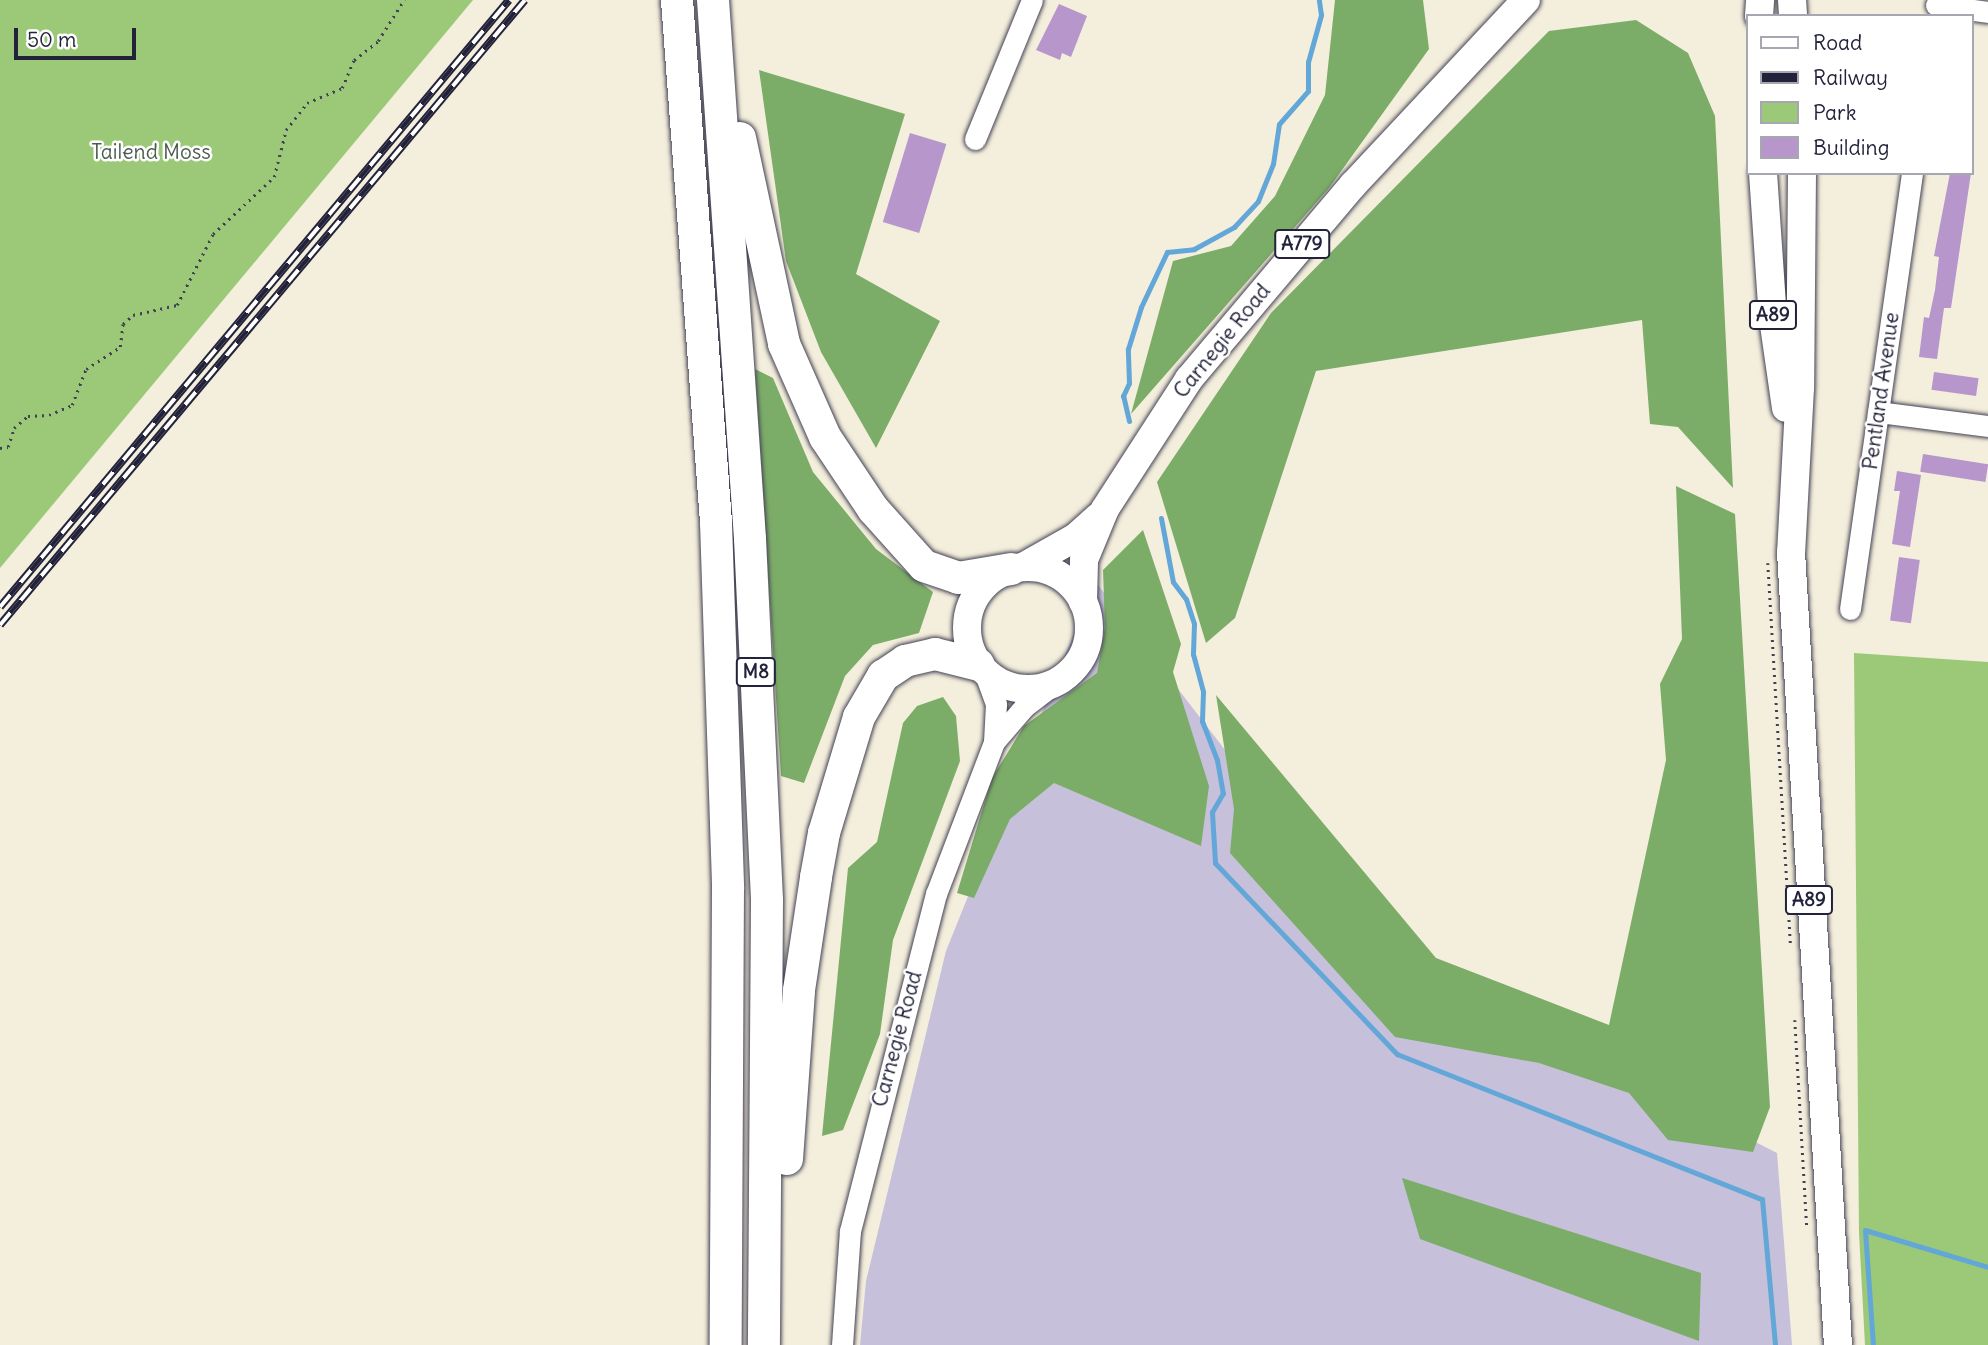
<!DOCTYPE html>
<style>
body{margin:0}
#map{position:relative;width:1988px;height:1345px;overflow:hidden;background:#f4eedc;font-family:Delius,sans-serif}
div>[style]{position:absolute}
.industrial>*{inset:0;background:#c6c0da}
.green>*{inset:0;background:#9bc977}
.forest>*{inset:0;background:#7cad68}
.stream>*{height:5px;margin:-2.5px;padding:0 2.5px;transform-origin:2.5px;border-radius:2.5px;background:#63a7d8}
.building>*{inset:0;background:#b796cc;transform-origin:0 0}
.path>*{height:2.5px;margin-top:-1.25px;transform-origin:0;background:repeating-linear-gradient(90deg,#424153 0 2px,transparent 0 7px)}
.roads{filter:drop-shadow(0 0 2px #424153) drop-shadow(0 0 2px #424153)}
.minor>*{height:21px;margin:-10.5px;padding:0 10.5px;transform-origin:10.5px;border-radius:10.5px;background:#fff}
.major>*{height:28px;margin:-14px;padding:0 14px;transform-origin:14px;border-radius:14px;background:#fff}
.major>.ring{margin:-14px;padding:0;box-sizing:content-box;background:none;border:28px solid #fff;border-radius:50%}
.highway>*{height:32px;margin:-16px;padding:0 16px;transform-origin:16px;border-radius:16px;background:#fff}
.rail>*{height:8px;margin-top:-4px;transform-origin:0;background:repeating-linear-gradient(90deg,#fff 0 16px,#22223b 0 32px);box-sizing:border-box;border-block:2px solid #22223b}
span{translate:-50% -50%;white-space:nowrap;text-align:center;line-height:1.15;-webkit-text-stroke:5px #fff;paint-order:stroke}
.shield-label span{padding:2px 5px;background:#fff;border:2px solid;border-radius:5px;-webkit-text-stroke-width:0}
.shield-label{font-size:19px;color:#22223b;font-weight:700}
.park-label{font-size:21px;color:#4c5c50}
.street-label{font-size:21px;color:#22223b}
.legend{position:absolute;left:1746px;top:14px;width:228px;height:161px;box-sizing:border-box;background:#fff;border:2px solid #a7a7b1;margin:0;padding:9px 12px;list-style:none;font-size:21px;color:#22223b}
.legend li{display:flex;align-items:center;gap:14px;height:35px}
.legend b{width:35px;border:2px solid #a7a7b1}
.scale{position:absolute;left:14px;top:28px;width:122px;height:32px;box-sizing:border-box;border:4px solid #22223b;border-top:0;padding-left:9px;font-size:21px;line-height:24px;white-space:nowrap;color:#22223b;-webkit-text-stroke:5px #fff;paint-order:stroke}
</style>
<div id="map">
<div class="industrial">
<div style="clip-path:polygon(1095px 581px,1379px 950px,1777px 1153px,1792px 1345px,860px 1345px,866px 1281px,946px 951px)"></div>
</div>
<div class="green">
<div style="clip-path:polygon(0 0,473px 0,0 568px)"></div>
<div style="clip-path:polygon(1854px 653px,1988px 662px,1988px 1345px,1865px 1345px,1859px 1233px)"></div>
</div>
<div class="forest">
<div style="clip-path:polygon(1335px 0,1423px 0,1429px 49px,1329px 188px,1131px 414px,1173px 261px,1231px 246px,1275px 196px,1325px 95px)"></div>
<div style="clip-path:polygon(1636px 20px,1688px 53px,1715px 116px,1733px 488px,1678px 427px,1650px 424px,1642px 320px,1316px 371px,1235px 618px,1206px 643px,1157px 482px,1271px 313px,1549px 31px)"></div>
<div style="clip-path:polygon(759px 70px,905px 114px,856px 274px,940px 321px,876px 448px,821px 352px,786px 261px)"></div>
<div style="clip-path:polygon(755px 369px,773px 378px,813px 472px,876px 549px,933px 592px,919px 633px,873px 645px,845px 676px,804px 783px,781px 776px)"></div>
<div style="clip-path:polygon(1676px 486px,1735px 514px,1770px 1107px,1753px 1152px,1668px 1140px,1629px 1093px,1539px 1063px,1395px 1037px,1230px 853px,1234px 809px,1216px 695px,1436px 958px,1609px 1025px,1666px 760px,1660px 684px,1682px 639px)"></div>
<div style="clip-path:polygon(1143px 530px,1181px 644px,1173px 672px,1209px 786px,1201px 846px,1054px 783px,1010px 819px,974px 898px,957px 893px,992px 778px,1024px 726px,1097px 673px,1105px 628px,1103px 570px)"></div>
<div style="clip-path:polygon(943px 697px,956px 716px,960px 761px,893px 940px,880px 1034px,843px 1130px,822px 1136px,848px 868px,877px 842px,903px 723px,917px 706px)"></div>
<div style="clip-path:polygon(1402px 1178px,1701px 1273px,1699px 1341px,1420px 1239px)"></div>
</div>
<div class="stream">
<div style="left:1129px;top:421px;width:26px;rotate:-103deg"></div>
<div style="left:1123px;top:396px;width:14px;rotate:-65deg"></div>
<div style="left:1129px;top:383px;width:34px;rotate:-92deg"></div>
<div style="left:1128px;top:349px;width:44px;rotate:-72.8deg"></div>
<div style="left:1141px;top:307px;width:61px;rotate:-64.7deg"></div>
<div style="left:1167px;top:252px;width:27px;rotate:-6deg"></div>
<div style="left:1194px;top:249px;width:46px;rotate:-28.8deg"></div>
<div style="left:1234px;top:227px;width:35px;rotate:-47deg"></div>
<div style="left:1258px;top:201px;width:40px;rotate:-68deg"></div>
<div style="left:1273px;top:164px;width:40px;rotate:-81.5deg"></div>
<div style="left:1279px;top:124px;width:44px;rotate:-48.7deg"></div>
<div style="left:1308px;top:91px;width:29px;rotate:-90deg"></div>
<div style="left:1308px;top:62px;width:49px;rotate:-74.5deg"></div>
<div style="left:1321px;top:15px;width:15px;rotate:-98deg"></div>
<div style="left:1161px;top:518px;width:65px;rotate:79.4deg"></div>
<div style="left:1173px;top:582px;width:21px;rotate:53deg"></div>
<div style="left:1186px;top:599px;width:26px;rotate:72deg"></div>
<div style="left:1194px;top:624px;width:30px;rotate:92deg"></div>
<div style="left:1193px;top:654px;width:39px;rotate:75deg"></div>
<div style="left:1203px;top:692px;width:29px;rotate:92deg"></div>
<div style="left:1202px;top:721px;width:42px;rotate:69deg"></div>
<div style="left:1217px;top:760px;width:34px;rotate:80deg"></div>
<div style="left:1223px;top:793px;width:22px;rotate:120deg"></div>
<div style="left:1212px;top:812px;width:51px;rotate:86.6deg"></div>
<div style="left:1215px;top:863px;width:264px;rotate:46.4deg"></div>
<div style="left:1397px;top:1054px;width:393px;rotate:21.7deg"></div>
<div style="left:1762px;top:1199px;width:147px;rotate:84.9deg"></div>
<div style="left:1873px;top:1345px;width:115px;rotate:-94deg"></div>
<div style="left:1865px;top:1230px;width:128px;rotate:16.7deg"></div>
</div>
<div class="building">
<div style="clip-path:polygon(1059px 4px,1087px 16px,1071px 57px,1062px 53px,1060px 60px,1036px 50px)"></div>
<div style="left:910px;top:133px;width:38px;height:93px;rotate:17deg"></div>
<div style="clip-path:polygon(1950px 173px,1971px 173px,1951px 308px,1944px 308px,1937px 359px,1919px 357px,1924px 317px,1929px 318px,1935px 290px,1939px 257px,1934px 256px)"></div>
<div style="left:1934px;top:372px;width:45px;height:18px;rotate:8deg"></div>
<div style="left:1923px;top:454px;width:66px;height:18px;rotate:9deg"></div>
<div style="clip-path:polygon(1897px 471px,1921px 475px,1910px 547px,1892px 544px,1900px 491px,1894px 491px)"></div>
<div style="left:1899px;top:557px;width:21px;height:64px;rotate:8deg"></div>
</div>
<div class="path">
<div style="left:0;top:448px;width:8px;rotate:-7deg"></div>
<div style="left:8px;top:447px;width:20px;rotate:-72deg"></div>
<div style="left:14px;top:428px;width:18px;rotate:-41deg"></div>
<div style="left:28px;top:416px;width:21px;rotate:-3deg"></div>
<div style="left:49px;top:415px;width:25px;rotate:-23deg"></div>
<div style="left:72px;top:405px;width:39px;rotate:-69deg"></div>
<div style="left:86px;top:369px;width:40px;rotate:-32.9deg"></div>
<div style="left:120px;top:347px;width:23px;rotate:-83deg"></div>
<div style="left:123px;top:324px;width:13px;rotate:-42deg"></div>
<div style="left:133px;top:315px;width:45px;rotate:-12.8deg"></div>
<div style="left:177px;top:305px;width:80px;rotate:-63.1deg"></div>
<div style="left:213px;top:234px;width:83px;rotate:-43.1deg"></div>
<div style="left:274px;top:177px;width:49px;rotate:-75.7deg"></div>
<div style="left:286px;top:130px;width:34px;rotate:-52deg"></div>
<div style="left:307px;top:103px;width:38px;rotate:-23deg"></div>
<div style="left:342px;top:88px;width:30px;rotate:-67deg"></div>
<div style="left:354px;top:60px;width:31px;rotate:-38deg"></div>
<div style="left:378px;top:41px;width:49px;rotate:-57.6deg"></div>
<div style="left:1768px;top:563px;width:385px;rotate:86.6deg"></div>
<div style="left:1795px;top:1020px;width:207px;rotate:86.7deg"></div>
</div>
<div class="roads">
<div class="minor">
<div style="left:1936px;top:5px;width:52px;rotate:7.7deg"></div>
<div style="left:975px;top:139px;width:150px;rotate:-67.7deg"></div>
<div style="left:1878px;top:412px;width:111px;rotate:7.3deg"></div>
<div style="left:1850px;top:609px;width:440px;rotate:-81.9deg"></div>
<div style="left:984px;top:671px;width:35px;rotate:70deg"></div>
<div style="left:996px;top:704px;width:38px;rotate:93deg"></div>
<div style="left:842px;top:1345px;width:114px;rotate:-86deg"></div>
<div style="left:850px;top:1231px;width:348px;rotate:-75.7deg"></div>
<div style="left:936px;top:894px;width:163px;rotate:-69.1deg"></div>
<div style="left:994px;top:742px;width:46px;rotate:-49.4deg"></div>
<div style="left:1024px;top:707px;width:49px;rotate:-37.6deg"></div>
</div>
<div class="major">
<div style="left:1792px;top:0;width:16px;rotate:86deg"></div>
<div style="left:1759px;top:16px;width:16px;rotate:-86deg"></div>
<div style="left:1763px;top:173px;width:145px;rotate:86.1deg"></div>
<div style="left:1773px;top:318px;width:91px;rotate:81.8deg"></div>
<div style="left:1802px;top:173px;width:215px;rotate:90.5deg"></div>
<div style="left:1800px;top:388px;width:164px;rotate:93.1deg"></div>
<div style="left:1791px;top:552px;width:794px;rotate:86.61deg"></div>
<div style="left:1023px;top:567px;width:61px;rotate:-29.5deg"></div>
<div style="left:1076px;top:537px;width:30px;rotate:-42deg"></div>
<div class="ring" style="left:967px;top:567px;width:94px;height:94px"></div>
<div style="left:1083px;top:602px;width:42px;rotate:-88.6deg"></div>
<div style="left:1084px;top:560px;width:55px;rotate:-67.6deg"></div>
<div style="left:1105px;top:509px;width:155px;rotate:-57.1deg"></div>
<div style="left:1189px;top:379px;width:254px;rotate:-49.8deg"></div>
<div style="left:1353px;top:185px;width:253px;rotate:-46.9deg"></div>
</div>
<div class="highway">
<div style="left:677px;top:0;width:523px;rotate:85.73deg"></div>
<div style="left:716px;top:522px;width:367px;rotate:88.1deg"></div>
<div style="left:728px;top:889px;width:456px;rotate:90.3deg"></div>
<div style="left:713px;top:0;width:540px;rotate:86.07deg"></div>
<div style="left:750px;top:539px;width:362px;rotate:87.3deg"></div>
<div style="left:767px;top:901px;width:444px;rotate:90.4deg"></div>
<div style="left:740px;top:138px;width:211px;rotate:77.9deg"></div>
<div style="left:784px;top:344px;width:102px;rotate:66.2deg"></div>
<div style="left:825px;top:437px;width:87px;rotate:56.3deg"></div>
<div style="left:873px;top:509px;width:76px;rotate:48.2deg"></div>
<div style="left:924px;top:566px;width:36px;rotate:19deg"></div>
<div style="left:958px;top:578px;width:54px;rotate:-9.6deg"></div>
<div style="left:787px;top:1159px;width:169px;rotate:-85.9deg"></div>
<div style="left:799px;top:990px;width:114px;rotate:-81.4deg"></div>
<div style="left:816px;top:877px;width:45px;rotate:-79.7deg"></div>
<div style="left:824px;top:833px;width:121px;rotate:-73.2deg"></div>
<div style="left:859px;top:717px;width:48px;rotate:-59.7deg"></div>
<div style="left:883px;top:676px;width:27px;rotate:-34deg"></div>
<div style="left:905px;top:661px;width:31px;rotate:-13deg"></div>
<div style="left:935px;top:654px;width:45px;rotate:14deg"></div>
</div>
</div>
<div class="rail">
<div style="left:0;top:607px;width:792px;rotate:-50.02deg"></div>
<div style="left:0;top:625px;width:816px;rotate:-49.97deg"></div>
</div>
<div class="shield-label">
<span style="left:1302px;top:244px">A779</span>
<span style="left:1773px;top:315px">A89</span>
<span style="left:756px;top:672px">M8</span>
<span style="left:1809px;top:900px">A89</span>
</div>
<div class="park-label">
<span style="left:151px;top:152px">Tailend Moss</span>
</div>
<div class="street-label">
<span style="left:1222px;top:341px;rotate:-51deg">Carnegie Road</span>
<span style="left:1881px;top:391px;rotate:-82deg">Pentland Avenue</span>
<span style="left:897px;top:1039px;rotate:-75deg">Carnegie Road</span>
</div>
<ul class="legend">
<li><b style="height:9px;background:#fff"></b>Road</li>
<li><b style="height:9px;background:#22223b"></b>Railway</li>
<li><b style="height:19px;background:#9bc977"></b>Park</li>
<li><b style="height:19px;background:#b796cc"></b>Building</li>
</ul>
<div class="scale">50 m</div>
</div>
